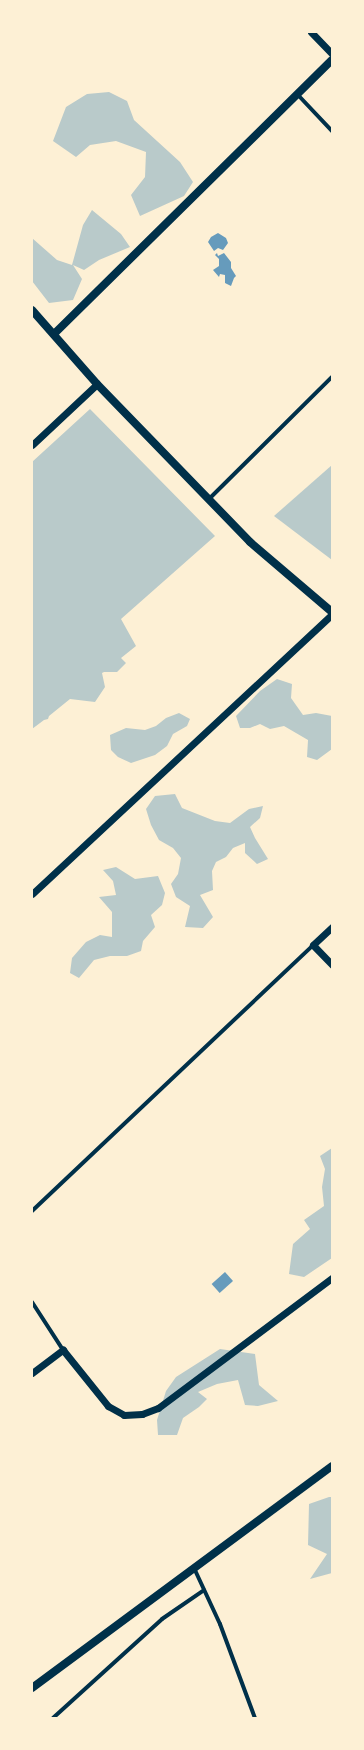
<!DOCTYPE html>
<style>
body{margin:0}
#map{position:relative;width:364px;height:1750px;overflow:hidden;background:#fdf0d5;font-family:Raleway,sans-serif}
div>[style]{position:absolute}
.green>*{inset:0;background:#b9caca}
.water>*{inset:0;background:#669bbc;transform-origin:0 0}
.minor>*{height:4px;margin:-2px;padding:0 2px;transform-origin:2px;border-radius:2px;background:#003049}
.tertiary>*{height:7px;margin:-3.5px;padding:0 3.5px;transform-origin:3.5px;border-radius:3.5px;background:#003049}
.secondary>*{height:8px;margin:-4px;padding:0 4px;transform-origin:4px;border-radius:4px;background:#003049}
span{translate:-50% -50%;white-space:nowrap;text-align:center;line-height:1.15;-webkit-text-stroke:3.5px #fdf0d5;paint-order:stroke}
.frame{position:absolute;inset:0;border:33px solid #fdf0d5;pointer-events:none}
</style>
<div id="map">
<div class="green">
<div style="clip-path:polygon(109px 92px,127px 101px,134px 120px,180px 162px,193px 182px,184px 196px,140px 216px,131px 195px,145px 177px,146px 152px,116px 141px,90px 145px,76px 157px,53px 141px,66px 107px,87px 94px)"></div>
<div style="clip-path:polygon(92px 210px,121px 234px,130px 247px,99px 260px,84px 270px,73px 265px,82px 279px,73px 300px,49px 303px,32px 281px,32px 238px,57px 260px,72px 265px,83px 225px)"></div>
<div style="clip-path:polygon(90px 409px,215px 536px,121px 619px,136px 646px,121px 658px,126px 663px,117px 672px,104px 672px,102px 673px,105px 687px,95px 702px,70px 699px,49px 716px,48px 719px,44px 720px,32px 729px,32px 462px)"></div>
<div style="clip-path:polygon(332px 465px,332px 560px,274px 516px)"></div>
<div style="clip-path:polygon(277px 679px,292px 684px,291px 698px,303px 715px,316px 713px,332px 716px,332px 749px,317px 760px,307px 757px,308px 740px,284px 726px,270px 729px,260px 724px,250px 728px,240px 728px,236px 716px,260px 691px)"></div>
<div style="clip-path:polygon(179px 713px,190px 719px,187px 726px,173px 734px,167px 746px,155px 755px,131px 763px,118px 757px,111px 750px,110px 735px,126px 728px,145px 730px,156px 726px,166px 718px)"></div>
<div style="clip-path:polygon(175px 794px,182px 808px,215px 821px,230px 823px,249px 809px,263px 806px,260px 818px,250px 827px,255px 838px,268px 859px,257px 864px,245px 853px,245px 843px,233px 848px,226px 857px,216px 862px,212px 871px,213px 890px,200px 895px,213px 917px,203px 928px,185px 927px,190px 906px,176px 897px,171px 884px,178px 874px,181px 858px,173px 848px,159px 840px,151px 825px,146px 809px,155px 796px)"></div>
<div style="clip-path:polygon(116px 867px,135px 879px,158px 876px,165px 893px,162px 905px,151px 915px,155px 927px,143px 941px,141px 951px,127px 956px,110px 956px,94px 960px,79px 978px,70px 973px,72px 958px,86px 942px,100px 935px,112px 937px,112px 912px,99px 897px,116px 895px,113px 881px,103px 870px)"></div>
<div style="clip-path:polygon(332px 1148px,332px 1258px,304px 1277px,289px 1274px,293px 1244px,310px 1229px,304px 1220px,324px 1206px,322px 1187px,325px 1169px,320px 1156px)"></div>
<div style="clip-path:polygon(220px 1349px,255px 1354px,259px 1385px,278px 1401px,258px 1406px,245px 1405px,238px 1380px,217px 1384px,198px 1392px,207px 1399px,199px 1407px,183px 1418px,177px 1435px,158px 1435px,157px 1420px,166px 1391px,176px 1377px)"></div>
<div style="clip-path:polygon(329px 1497px,332px 1497px,332px 1573px,310px 1579px,327px 1554px,308px 1545px,309px 1504px)"></div>
</div>
<div class="water">
<div style="clip-path:polygon(218px 233px,226px 238px,228px 243px,223px 250px,218px 248px,214px 251px,208px 242px,211px 237px)"></div>
<div style="clip-path:polygon(217px 253px,218px 256px,224px 253px,231px 262px,231px 268px,236px 276px,234px 278px,231px 286px,225px 283px,225px 275px,220px 274px,219px 277px,213px 270px,219px 266px,219px 259px,215px 255px)"></div>
<div style="left:225px;top:1272px;width:12px;height:18px;rotate:48deg"></div>
</div>
<div class="minor">
<div style="left:298px;top:95px;width:50px;rotate:46.6deg"></div>
<div style="left:209px;top:499px;width:173px;rotate:-44.8deg"></div>
<div style="left:32px;top:1211px;width:387px;rotate:-43.4deg"></div>
<div style="left:32px;top:1302px;width:57px;rotate:57.1deg"></div>
<div style="left:194px;top:1568px;width:62px;rotate:65.1deg"></div>
<div style="left:220px;top:1624px;width:100px;rotate:69.6deg"></div>
<div style="left:53px;top:1718px;width:147px;rotate:-42.2deg"></div>
<div style="left:162px;top:1619px;width:51px;rotate:-34.6deg"></div>
</div>
<div class="tertiary">
<div style="left:311px;top:32px;width:30px;rotate:46deg"></div>
<div style="left:32px;top:445px;width:89px;rotate:-43.2deg"></div>
<div style="left:32px;top:894px;width:410px;rotate:-43deg"></div>
<div style="left:332px;top:927px;width:26px;rotate:137deg"></div>
<div style="left:313px;top:945px;width:28px;rotate:46deg"></div>
<div style="left:32px;top:1373px;width:39px;rotate:-37deg"></div>
<div style="left:63px;top:1350px;width:72px;rotate:51.2deg"></div>
<div style="left:108px;top:1406px;width:18px;rotate:29deg"></div>
<div style="left:124px;top:1415px;width:18px;rotate:-3deg"></div>
<div style="left:142px;top:1414px;width:17px;rotate:-21deg"></div>
<div style="left:158px;top:1408px;width:217px;rotate:-36.8deg"></div>
</div>
<div class="secondary">
<div style="left:32px;top:310px;width:98px;rotate:48.7deg"></div>
<div style="left:97px;top:384px;width:220px;rotate:45.9deg"></div>
<div style="left:250px;top:542px;width:108px;rotate:40.5deg"></div>
<div style="left:54px;top:334px;width:390px;rotate:-44.6deg"></div>
<div style="left:32px;top:1688px;width:373px;rotate:-36.5deg"></div>
</div>
<div class="frame"></div>
</div>
